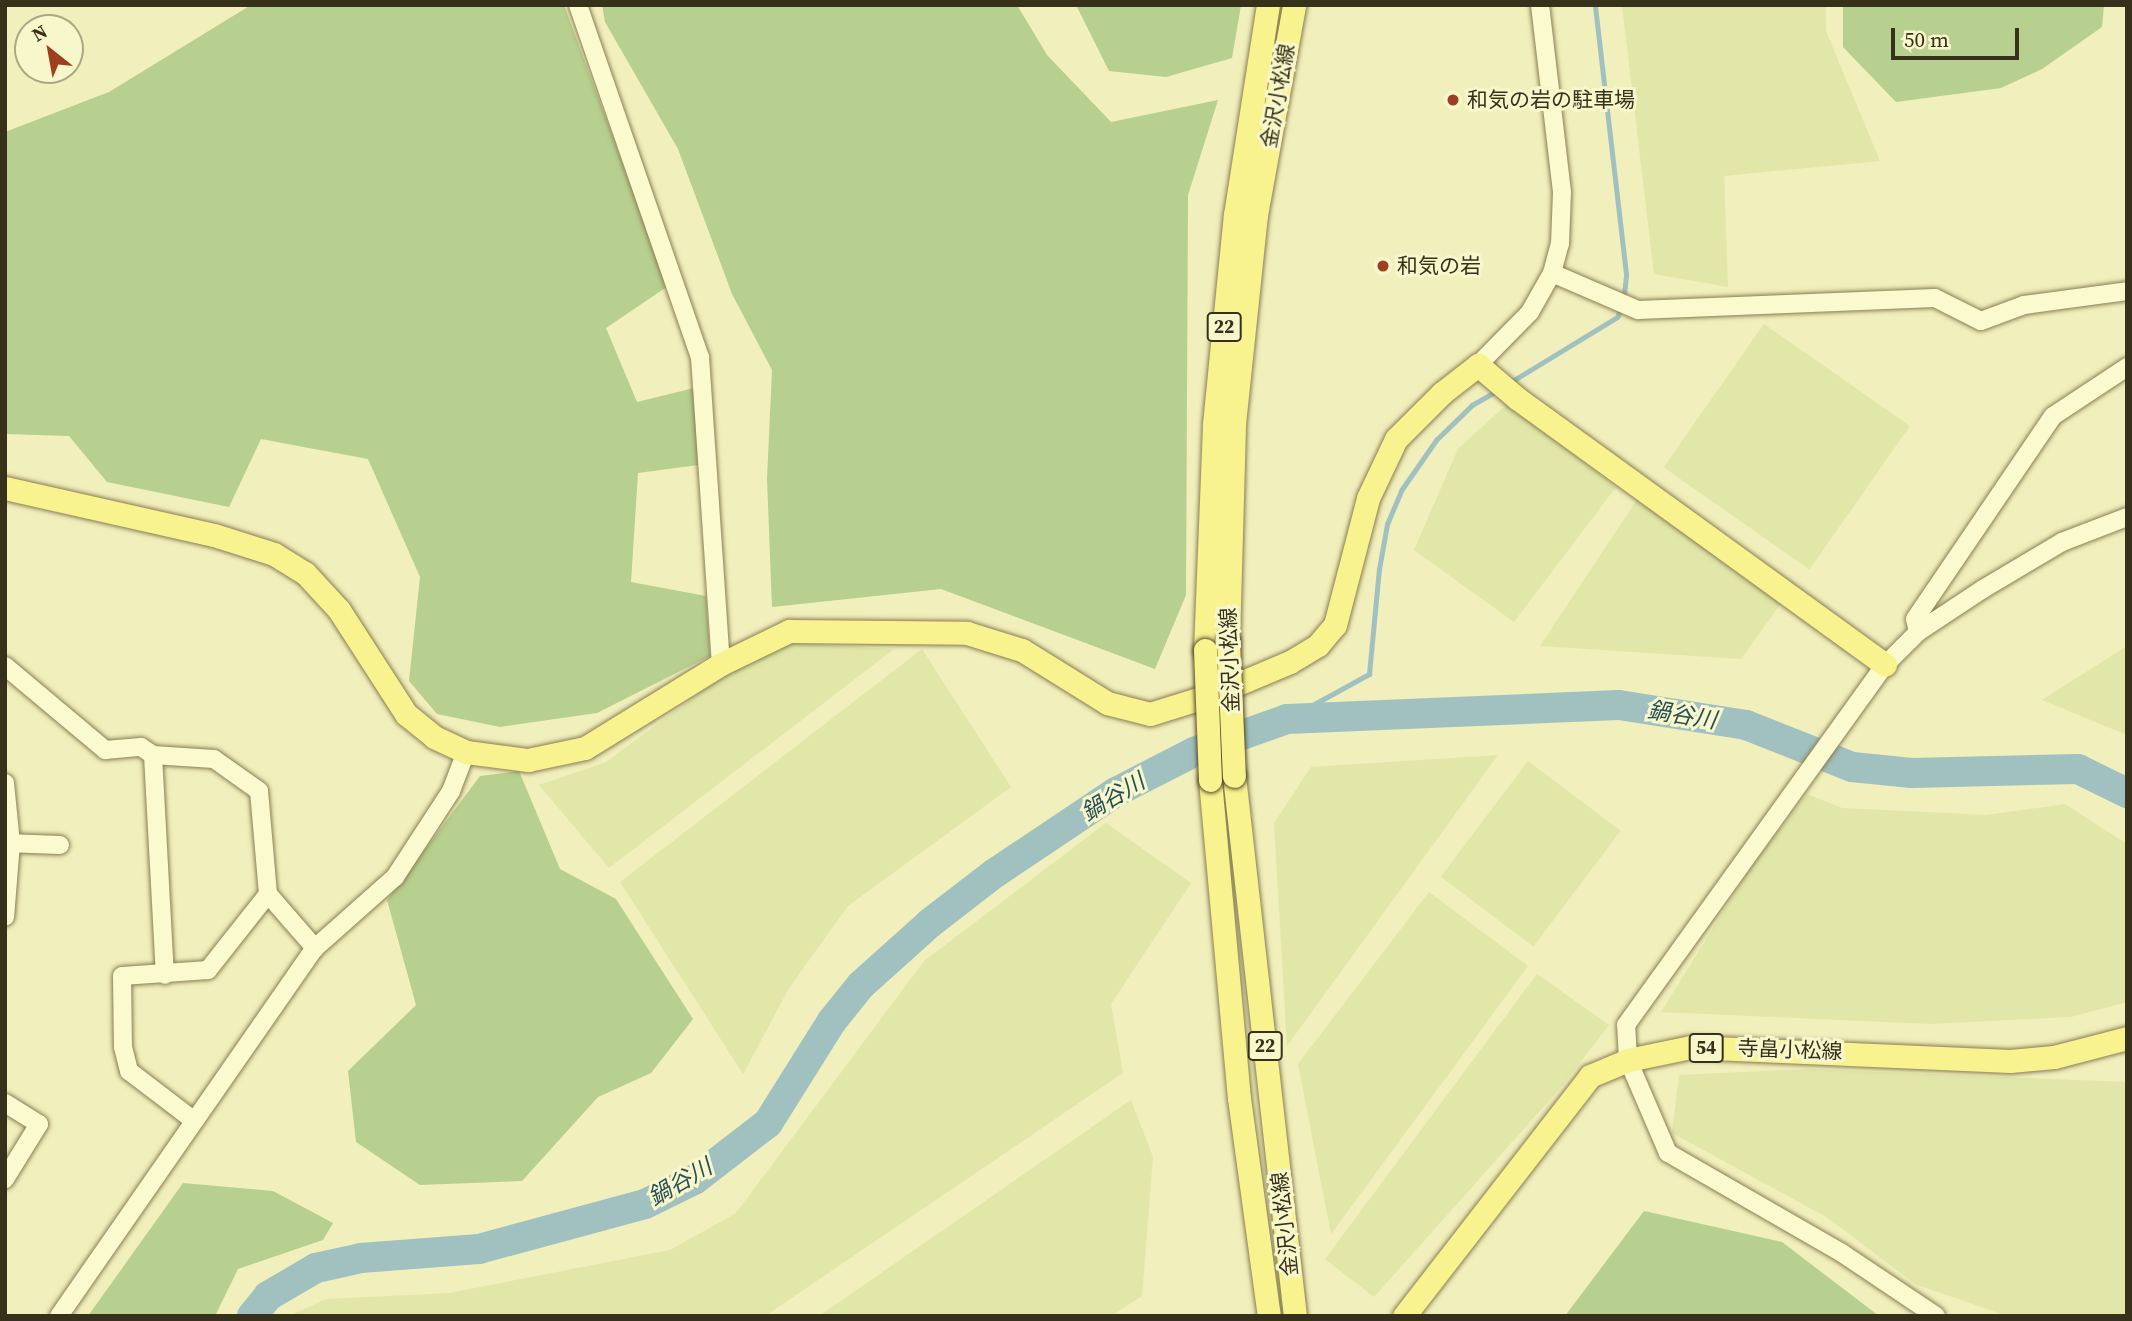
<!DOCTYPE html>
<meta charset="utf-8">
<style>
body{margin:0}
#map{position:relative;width:2132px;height:1321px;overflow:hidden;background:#f1efbb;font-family:"Source Serif 4","Noto Sans JP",serif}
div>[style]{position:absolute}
.farmland>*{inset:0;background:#e0e7a8;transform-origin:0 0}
.green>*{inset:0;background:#b7cf8f}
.stream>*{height:5px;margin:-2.5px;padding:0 2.5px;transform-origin:2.5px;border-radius:2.5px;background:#a0c1c0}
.river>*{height:30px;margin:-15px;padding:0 15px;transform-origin:15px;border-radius:15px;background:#a0c1c0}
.roads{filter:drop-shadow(0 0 2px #897e54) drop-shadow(0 0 2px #897e54)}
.minor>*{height:18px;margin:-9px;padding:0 9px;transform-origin:9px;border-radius:9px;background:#fbfacf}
.major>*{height:23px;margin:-11.5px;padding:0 11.5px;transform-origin:11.5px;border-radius:11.5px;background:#f8f38f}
.bridges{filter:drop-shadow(0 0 2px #564a29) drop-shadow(0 0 2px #564a29)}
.major-bridge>*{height:23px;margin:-11.5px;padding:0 11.5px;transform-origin:11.5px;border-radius:11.5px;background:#f8f38f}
.dots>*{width:19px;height:19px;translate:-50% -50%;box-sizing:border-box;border:4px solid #f8f7cb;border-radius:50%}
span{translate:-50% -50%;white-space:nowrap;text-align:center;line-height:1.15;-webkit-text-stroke:6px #f8f7cb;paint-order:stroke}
.shield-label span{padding:2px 5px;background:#f8f7cb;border:2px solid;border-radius:5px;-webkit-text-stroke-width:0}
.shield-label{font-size:19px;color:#37301a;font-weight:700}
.street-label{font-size:21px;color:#37301a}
.poi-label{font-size:21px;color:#37301a}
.left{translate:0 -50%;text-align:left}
.water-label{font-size:23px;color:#284e58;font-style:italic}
.frame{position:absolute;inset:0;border:7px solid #37301a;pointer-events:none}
.north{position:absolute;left:14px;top:14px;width:70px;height:70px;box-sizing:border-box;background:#f8f7cb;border:2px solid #aba784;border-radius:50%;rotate:329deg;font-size:19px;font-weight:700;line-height:28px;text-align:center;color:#37301a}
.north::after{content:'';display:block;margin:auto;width:24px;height:32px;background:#9c4020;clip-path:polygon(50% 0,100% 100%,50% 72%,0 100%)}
.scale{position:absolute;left:1891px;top:28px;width:128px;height:32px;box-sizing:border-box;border:4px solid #37301a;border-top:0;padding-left:9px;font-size:21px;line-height:24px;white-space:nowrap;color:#37301a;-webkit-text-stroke:5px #f8f7cb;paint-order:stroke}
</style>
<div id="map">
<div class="farmland">
<div style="clip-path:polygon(1622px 5px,1826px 5px,1826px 31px,1880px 161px,1724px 176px,1728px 287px,1654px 274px)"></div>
<div style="left:1764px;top:324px;width:178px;height:175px;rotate:35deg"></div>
<div style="clip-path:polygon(1507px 404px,1616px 487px,1514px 622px,1414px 550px,1458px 449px)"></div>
<div style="clip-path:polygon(1638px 498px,1782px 602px,1741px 659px,1540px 646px)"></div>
<div style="clip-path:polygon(787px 643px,894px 649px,609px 868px,539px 785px,606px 762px,731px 670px)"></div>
<div style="clip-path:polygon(2127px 646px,2127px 735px,2042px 700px)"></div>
<div style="clip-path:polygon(922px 649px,1011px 787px,848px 906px,789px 988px,743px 1074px,620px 882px)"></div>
<div style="clip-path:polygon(1498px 755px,1287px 1046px,1274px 823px,1311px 767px)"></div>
<div style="left:1528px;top:761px;width:116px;height:145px;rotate:37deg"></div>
<div style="clip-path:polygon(1807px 794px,1842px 808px,1987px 815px,2065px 804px,2127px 844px,2127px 1002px,2071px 1017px,1930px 1024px,1661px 1012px,1750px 868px)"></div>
<div style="clip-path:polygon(1106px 823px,1191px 883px,1111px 1004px,1123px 1073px,765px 1316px,289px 1316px,326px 1299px,449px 1293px,670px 1250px,736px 1213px,924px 961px)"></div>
<div style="clip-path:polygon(1429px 892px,1528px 966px,1331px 1234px,1298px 1064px)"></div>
<div style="clip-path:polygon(1537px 974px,1609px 1025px,1562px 1086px,1374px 1297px,1325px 1259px)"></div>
<div style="clip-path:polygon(1808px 1069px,2127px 1082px,2127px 1316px,2007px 1316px,1915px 1284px,1828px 1218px,1672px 1133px,1679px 1075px)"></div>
<div style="clip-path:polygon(1131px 1100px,1153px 1157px,1142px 1296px,1111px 1316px,819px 1316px)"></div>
</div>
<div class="green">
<div style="clip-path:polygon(251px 5px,564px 5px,668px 286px,606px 328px,637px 402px,694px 388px,698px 465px,638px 473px,631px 582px,706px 596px,710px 656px,597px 713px,500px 727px,437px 714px,409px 681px,420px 577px,368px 459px,261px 439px,229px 507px,107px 482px,69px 436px,5px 434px,5px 132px,109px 92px)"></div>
<div style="clip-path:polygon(602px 5px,1017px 5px,1047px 55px,1111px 122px,1218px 100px,1188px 195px,1186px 595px,1155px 669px,941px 589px,772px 607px,767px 479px,772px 370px,732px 294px,678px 149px,605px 22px)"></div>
<div style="clip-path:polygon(1076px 5px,1241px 5px,1232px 58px,1166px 77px,1109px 71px)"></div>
<div style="clip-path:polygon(1843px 5px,2104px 5px,2102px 27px,2042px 69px,2001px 88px,1896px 102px,1843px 47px)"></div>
<div style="clip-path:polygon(519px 771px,560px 869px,616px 899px,693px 1019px,651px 1073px,598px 1097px,522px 1181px,420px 1185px,356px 1142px,348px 1071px,416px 1005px,387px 900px,480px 776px)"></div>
<div style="clip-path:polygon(183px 1183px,273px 1191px,333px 1223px,323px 1240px,238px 1269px,215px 1316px,88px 1316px)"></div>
<div style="clip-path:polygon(1644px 1211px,1782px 1242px,1879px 1316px,1565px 1316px)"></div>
</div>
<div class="stream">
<div style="left:1509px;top:383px;width:127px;rotate:-31.4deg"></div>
<div style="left:1617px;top:317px;width:14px;rotate:-65deg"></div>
<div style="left:1623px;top:304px;width:30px;rotate:-84deg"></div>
<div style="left:1626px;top:274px;width:271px;rotate:-96.6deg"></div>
<div style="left:1287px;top:719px;width:94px;rotate:-28.8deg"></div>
<div style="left:1369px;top:674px;width:105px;rotate:-84.6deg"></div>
<div style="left:1379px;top:569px;width:46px;rotate:-79.9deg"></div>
<div style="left:1387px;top:524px;width:38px;rotate:-67deg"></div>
<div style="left:1402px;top:489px;width:60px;rotate:-55.2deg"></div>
<div style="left:1436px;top:440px;width:50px;rotate:-44.2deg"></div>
<div style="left:1472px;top:405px;width:30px;rotate:-30deg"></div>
</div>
<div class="river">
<div style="left:252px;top:1316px;width:26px;rotate:-51deg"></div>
<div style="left:268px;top:1296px;width:56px;rotate:-30.3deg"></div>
<div style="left:316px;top:1268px;width:46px;rotate:-12.5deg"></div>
<div style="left:361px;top:1258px;width:118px;rotate:-4.4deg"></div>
<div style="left:479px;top:1249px;width:172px;rotate:-15.2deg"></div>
<div style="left:645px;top:1204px;width:55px;rotate:-26.1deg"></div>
<div style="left:694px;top:1180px;width:93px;rotate:-37.6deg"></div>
<div style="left:768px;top:1123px;width:120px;rotate:-57.9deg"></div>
<div style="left:832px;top:1021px;width:46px;rotate:-51.1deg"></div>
<div style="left:861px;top:985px;width:93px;rotate:-41.9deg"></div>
<div style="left:930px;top:923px;width:82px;rotate:-37.6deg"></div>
<div style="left:995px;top:873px;width:146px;rotate:-33.8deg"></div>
<div style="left:1116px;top:792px;width:88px;rotate:-27.1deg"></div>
<div style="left:1194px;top:752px;width:99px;rotate:-19.5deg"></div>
<div style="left:1287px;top:719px;width:332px;rotate:-2.4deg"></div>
<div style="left:1619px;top:705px;width:129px;rotate:8.9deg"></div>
<div style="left:1746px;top:725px;width:114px;rotate:21.6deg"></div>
<div style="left:1852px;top:767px;width:60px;rotate:5.7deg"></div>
<div style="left:1912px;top:773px;width:166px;rotate:-1.4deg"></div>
<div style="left:2078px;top:769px;width:55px;rotate:26.1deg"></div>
</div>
<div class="roads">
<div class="minor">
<div style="left:578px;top:5px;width:373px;rotate:70.9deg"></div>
<div style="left:700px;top:357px;width:308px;rotate:86.1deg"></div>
<div style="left:1552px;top:273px;width:94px;rotate:23.3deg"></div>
<div style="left:1638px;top:310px;width:297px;rotate:-2.3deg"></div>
<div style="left:1935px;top:298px;width:51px;rotate:26.6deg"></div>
<div style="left:1981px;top:321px;width:46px;rotate:-20.4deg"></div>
<div style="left:2024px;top:305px;width:104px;rotate:-7.7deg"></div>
<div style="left:1478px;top:365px;width:74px;rotate:-45.5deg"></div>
<div style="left:1530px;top:312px;width:45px;rotate:-60.6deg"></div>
<div style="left:1552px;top:273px;width:30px;rotate:-75deg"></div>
<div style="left:1560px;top:244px;width:52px;rotate:-87.8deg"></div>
<div style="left:1562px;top:192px;width:188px;rotate:-96.7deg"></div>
<div style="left:1918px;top:632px;width:13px;rotate:-103deg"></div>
<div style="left:1915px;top:619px;width:245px;rotate:-55.8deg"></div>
<div style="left:2053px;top:416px;width:89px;rotate:-33.5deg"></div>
<div style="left:5px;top:666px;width:131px;rotate:40deg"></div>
<div style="left:105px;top:750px;width:36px;rotate:-5deg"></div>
<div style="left:141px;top:747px;width:14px;rotate:34deg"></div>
<div style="left:153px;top:755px;width:61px;rotate:3.8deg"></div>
<div style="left:214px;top:759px;width:55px;rotate:35.4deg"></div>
<div style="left:259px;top:791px;width:103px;rotate:85deg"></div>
<div style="left:268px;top:894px;width:97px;rotate:128.3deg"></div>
<div style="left:208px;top:970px;width:86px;rotate:176deg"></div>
<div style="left:122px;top:976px;width:71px;rotate:89.2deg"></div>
<div style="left:123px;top:1047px;width:25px;rotate:76deg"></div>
<div style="left:129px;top:1071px;width:81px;rotate:37.4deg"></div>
<div style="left:153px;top:755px;width:220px;rotate:86.9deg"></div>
<div style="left:5px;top:783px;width:60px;rotate:84.3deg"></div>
<div style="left:11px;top:843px;width:74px;rotate:94.6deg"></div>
<div style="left:5px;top:843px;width:55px;rotate:2.1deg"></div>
<div style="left:268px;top:894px;width:72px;rotate:49deg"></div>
<div style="left:5px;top:1103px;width:40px;rotate:32deg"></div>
<div style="left:39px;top:1124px;width:65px;rotate:121.7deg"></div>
<div style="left:59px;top:1316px;width:448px;rotate:-55.2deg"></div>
<div style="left:315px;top:948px;width:107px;rotate:-41.6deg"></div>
<div style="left:395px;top:877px;width:103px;rotate:-56.9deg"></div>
<div style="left:451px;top:791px;width:42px;rotate:-69deg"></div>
<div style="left:1936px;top:1316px;width:113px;rotate:-146.2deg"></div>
<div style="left:1842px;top:1253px;width:201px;rotate:-150.1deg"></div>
<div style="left:1668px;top:1153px;width:101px;rotate:-113.3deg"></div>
<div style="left:1628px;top:1060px;width:35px;rotate:-93deg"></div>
<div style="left:1626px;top:1025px;width:443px;rotate:-54.3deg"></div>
<div style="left:1885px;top:665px;width:47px;rotate:-45deg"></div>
<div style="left:1918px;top:632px;width:78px;rotate:-33.5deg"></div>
<div style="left:1983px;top:589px;width:92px;rotate:-30.7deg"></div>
<div style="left:2062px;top:542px;width:70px;rotate:-21deg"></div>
</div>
<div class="major">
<div style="left:5px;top:488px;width:214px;rotate:12.7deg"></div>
<div style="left:214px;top:535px;width:63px;rotate:17.6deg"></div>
<div style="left:274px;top:554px;width:36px;rotate:32deg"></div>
<div style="left:305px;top:573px;width:50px;rotate:47.4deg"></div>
<div style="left:339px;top:610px;width:124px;rotate:57.2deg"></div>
<div style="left:406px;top:714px;width:36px;rotate:39deg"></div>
<div style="left:434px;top:737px;width:35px;rotate:25deg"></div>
<div style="left:466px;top:752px;width:63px;rotate:7.4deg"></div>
<div style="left:528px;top:760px;width:58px;rotate:-11.9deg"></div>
<div style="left:585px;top:748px;width:160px;rotate:-31.7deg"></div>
<div style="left:721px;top:664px;width:76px;rotate:-25.9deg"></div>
<div style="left:789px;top:631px;width:178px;rotate:0.6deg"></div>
<div style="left:967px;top:633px;width:58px;rotate:17.2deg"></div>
<div style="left:1022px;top:650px;width:100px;rotate:31.9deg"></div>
<div style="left:1107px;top:703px;width:44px;rotate:14.3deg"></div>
<div style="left:1150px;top:714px;width:67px;rotate:-17.4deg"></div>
<div style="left:1214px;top:694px;width:82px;rotate:-22.8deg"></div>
<div style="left:1290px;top:662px;width:33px;rotate:-31deg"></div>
<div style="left:1318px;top:645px;width:26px;rotate:-50deg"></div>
<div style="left:1335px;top:625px;width:131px;rotate:-75.4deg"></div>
<div style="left:1368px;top:498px;width:65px;rotate:-64.6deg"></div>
<div style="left:1396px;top:439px;width:65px;rotate:-45deg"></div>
<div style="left:1442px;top:393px;width:46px;rotate:-37.9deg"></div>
<div style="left:1478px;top:365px;width:52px;rotate:40.4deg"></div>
<div style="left:1518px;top:399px;width:453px;rotate:35.9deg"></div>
<div style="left:1228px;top:641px;width:217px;rotate:-88.4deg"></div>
<div style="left:1234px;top:424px;width:210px;rotate:-84deg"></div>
<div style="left:1256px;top:215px;width:213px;rotate:-79.7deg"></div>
<div style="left:1205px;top:650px;width:226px;rotate:-87.7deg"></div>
<div style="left:1214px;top:424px;width:210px;rotate:-84.3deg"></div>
<div style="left:1235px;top:215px;width:213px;rotate:-81.1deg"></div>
<div style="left:1234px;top:776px;width:543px;rotate:83.56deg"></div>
<div style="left:1210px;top:780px;width:319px;rotate:84.8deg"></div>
<div style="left:1239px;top:1098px;width:220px;rotate:82.2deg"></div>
<div style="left:1404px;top:1316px;width:304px;rotate:-52.2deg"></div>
<div style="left:1590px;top:1076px;width:41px;rotate:-22.8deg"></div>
<div style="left:1628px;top:1060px;width:64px;rotate:-11.7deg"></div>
<div style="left:1691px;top:1047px;width:319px;rotate:2.5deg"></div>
<div style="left:2010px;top:1061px;width:44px;rotate:-5.2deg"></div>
<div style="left:2054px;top:1057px;width:75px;rotate:-14.6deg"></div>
</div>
</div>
<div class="bridges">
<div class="major-bridge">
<div style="left:1228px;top:641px;width:135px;rotate:87.5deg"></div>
<div style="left:1205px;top:650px;width:130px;rotate:87.8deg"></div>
</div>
</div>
<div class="dots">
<div style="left:1453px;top:100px;background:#9c4020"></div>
<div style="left:1383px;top:266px;background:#9c4020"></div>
</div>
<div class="shield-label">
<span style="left:1224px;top:327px">22</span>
<span style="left:1265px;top:1046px">22</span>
<span style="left:1706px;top:1048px">54</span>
</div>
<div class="street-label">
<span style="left:1278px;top:96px;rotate:-80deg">金沢小松線</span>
<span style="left:1230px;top:660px;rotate:-92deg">金沢小松線</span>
<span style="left:1790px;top:1050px;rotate:2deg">寺畠小松線</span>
<span style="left:1285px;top:1224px;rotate:-96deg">金沢小松線</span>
</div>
<div class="poi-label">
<span class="left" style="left:1467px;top:100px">和気の岩の駐車場</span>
<span class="left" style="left:1397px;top:266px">和気の岩</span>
</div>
<div class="water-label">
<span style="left:1682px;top:715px;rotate:9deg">鍋谷川</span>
<span style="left:1113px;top:797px;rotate:-31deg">鍋谷川</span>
<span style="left:680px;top:1182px;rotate:-30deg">鍋谷川</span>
</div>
<div class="frame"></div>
<div class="north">N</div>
<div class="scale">50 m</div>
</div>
